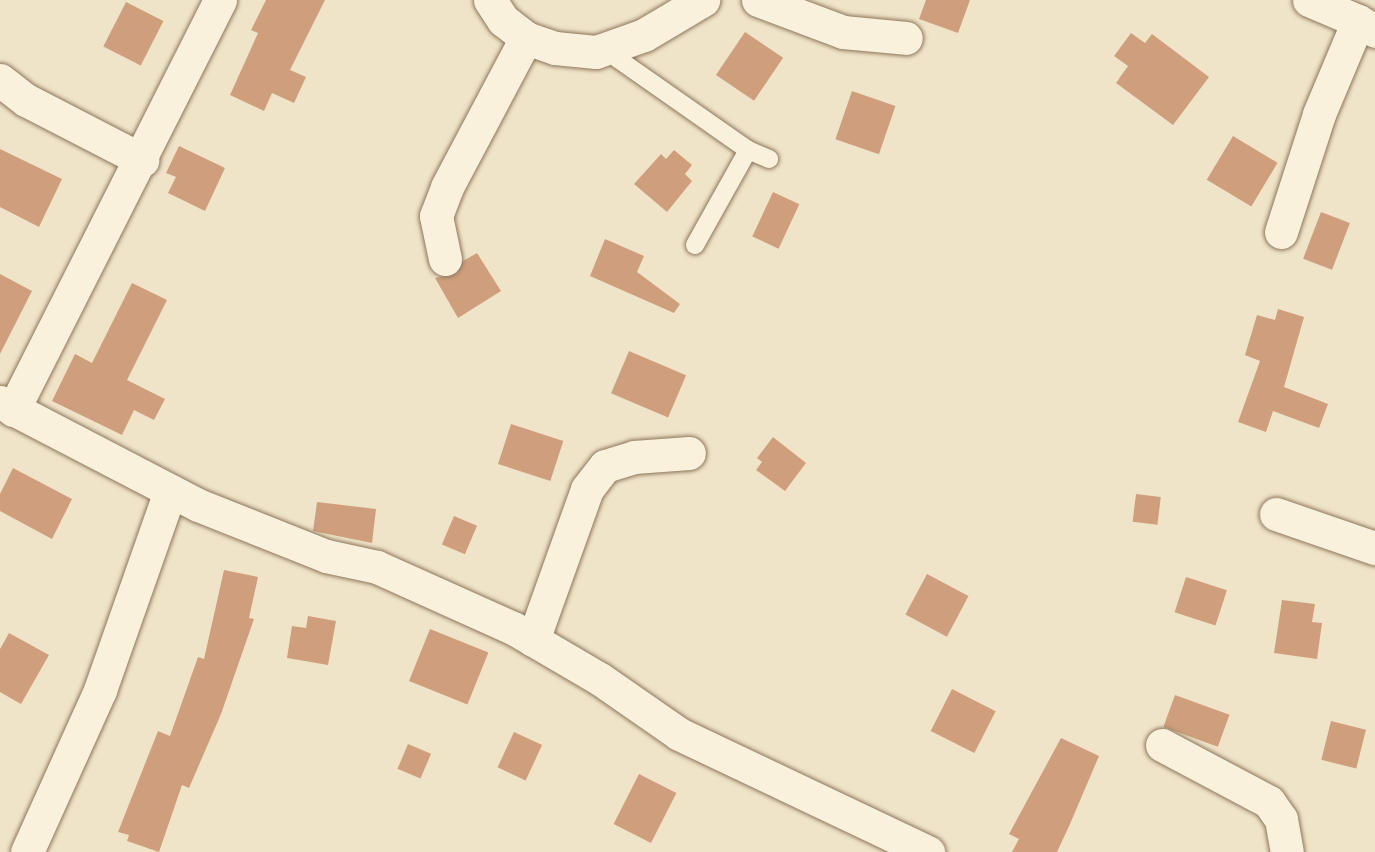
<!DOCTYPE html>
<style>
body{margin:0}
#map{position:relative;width:1375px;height:852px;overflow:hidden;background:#f0e4c8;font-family:"Zilla Slab",serif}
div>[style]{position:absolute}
.building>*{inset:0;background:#cf9f7d;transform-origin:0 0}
.roads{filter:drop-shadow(0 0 2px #8d765c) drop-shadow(0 0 2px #8d765c)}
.lane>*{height:18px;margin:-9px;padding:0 9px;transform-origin:9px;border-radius:9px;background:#faf1dc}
.street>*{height:33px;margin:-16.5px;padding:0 16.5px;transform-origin:16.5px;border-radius:16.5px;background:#faf1dc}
span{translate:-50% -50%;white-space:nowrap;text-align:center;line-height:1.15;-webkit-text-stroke:5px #f7eed8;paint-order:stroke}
</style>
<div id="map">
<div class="building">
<div style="clip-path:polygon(266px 0,325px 0,290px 70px,306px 77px,294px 103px,272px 93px,264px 111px,230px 95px,258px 33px,251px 30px)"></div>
<div style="clip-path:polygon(926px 0,970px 0,958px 33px,919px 19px)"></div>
<div style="left:126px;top:2px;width:42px;height:50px;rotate:27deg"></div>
<div style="left:745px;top:32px;width:46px;height:52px;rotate:34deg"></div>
<div style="clip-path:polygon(1131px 33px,1145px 43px,1152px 34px,1209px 77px,1173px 125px,1116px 83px,1128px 66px,1114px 56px)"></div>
<div style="left:852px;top:91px;width:46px;height:51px;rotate:19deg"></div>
<div style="left:1233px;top:136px;width:52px;height:51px;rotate:31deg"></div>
<div style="clip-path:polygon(179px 146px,225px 168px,205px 211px,168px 193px,176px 177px,166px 173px)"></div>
<div style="clip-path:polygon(0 149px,62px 179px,39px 227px,0 207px)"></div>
<div style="clip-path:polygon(674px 150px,692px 165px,685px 174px,692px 181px,667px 212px,634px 184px,661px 154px,666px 159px)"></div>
<div style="left:773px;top:192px;width:29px;height:49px;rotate:25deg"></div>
<div style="left:1321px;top:212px;width:31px;height:50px;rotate:21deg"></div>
<div style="clip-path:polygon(605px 239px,644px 256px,637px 272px,680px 304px,674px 313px,590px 276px)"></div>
<div style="clip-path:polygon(477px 253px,501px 291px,458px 318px,435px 278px,457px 273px,463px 261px)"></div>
<div style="clip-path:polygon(0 274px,32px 291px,0 354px)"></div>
<div style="clip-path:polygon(132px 283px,167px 300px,127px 380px,165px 399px,154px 420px,134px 410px,122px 435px,52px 401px,75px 354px,92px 363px)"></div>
<div style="clip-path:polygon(1278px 309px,1304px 317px,1284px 387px,1328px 404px,1319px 428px,1273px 411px,1266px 432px,1238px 422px,1260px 361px,1245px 355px,1257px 315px,1275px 320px)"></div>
<div style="left:629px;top:351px;width:62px;height:46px;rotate:23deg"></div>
<div style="left:511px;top:424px;width:55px;height:42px;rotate:18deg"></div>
<div style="clip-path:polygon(773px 437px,806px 463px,785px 491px,756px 470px,762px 462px,757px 458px)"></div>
<div style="clip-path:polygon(13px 468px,72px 499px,52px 539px,0 511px,0 494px)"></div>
<div style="left:1136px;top:494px;width:25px;height:28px;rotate:7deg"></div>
<div style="clip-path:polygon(317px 502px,376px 509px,372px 543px,313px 531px)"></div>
<div style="left:454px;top:516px;width:25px;height:31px;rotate:23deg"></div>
<div style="clip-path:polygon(224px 570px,258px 577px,249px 618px,254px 619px,221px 714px,189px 788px,182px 785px,159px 852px,127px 841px,129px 835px,118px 832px,158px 731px,170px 736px,198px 657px,204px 659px)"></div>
<div style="left:927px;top:574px;width:47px;height:46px;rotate:28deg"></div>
<div style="left:1186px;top:577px;width:43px;height:37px;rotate:18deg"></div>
<div style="clip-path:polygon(1282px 600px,1315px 604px,1312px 622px,1322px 623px,1317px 659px,1274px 653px)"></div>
<div style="clip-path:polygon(308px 616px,336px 621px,328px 665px,287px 658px,292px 626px,306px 628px)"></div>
<div style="left:430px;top:629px;width:63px;height:56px;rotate:22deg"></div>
<div style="clip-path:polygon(9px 633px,49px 655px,21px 704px,0 692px,0 649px)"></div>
<div style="left:952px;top:689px;width:49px;height:47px;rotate:27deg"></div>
<div style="left:1175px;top:695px;width:58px;height:34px;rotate:20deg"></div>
<div style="left:1331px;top:721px;width:36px;height:40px;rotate:14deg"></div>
<div style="left:514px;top:732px;width:31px;height:39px;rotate:25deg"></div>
<div style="clip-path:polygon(1061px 738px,1099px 756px,1070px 824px,1057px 852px,1012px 852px,1019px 839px,1009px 834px)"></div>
<div style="left:408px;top:744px;width:25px;height:27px;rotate:23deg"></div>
<div style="left:639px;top:774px;width:42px;height:56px;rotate:27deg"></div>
</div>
<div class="roads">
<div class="lane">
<div style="left:610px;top:47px;width:14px;rotate:56deg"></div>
<div style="left:618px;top:59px;width:159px;rotate:35deg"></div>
<div style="left:748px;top:150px;width:23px;rotate:23deg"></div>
<div style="left:695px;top:245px;width:109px;rotate:-60.8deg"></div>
</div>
<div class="street">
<div style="left:490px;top:0;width:24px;rotate:57deg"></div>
<div style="left:503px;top:20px;width:29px;rotate:38deg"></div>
<div style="left:526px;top:38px;width:31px;rotate:19deg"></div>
<div style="left:555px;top:48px;width:41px;rotate:5.6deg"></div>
<div style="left:596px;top:52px;width:51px;rotate:-19.5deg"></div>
<div style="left:644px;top:35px;width:69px;rotate:-30.7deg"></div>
<div style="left:758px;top:0;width:91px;rotate:20.6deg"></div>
<div style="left:843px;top:32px;width:63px;rotate:5.4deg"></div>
<div style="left:1309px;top:0;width:53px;rotate:23.2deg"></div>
<div style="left:0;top:80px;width:33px;rotate:38deg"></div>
<div style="left:26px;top:100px;width:131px;rotate:27.3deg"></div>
<div style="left:1281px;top:232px;width:124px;rotate:-72.1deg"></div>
<div style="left:1319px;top:114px;width:101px;rotate:-67.2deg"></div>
<div style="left:1358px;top:21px;width:20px;rotate:30deg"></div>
<div style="left:445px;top:259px;width:44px;rotate:-101.8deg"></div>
<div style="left:436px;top:216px;width:31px;rotate:-69deg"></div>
<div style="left:447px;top:187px;width:169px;rotate:-62.1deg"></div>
<div style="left:0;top:402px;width:223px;rotate:27.5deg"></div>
<div style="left:198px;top:505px;width:138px;rotate:21.7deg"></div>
<div style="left:326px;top:556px;width:52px;rotate:12.2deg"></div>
<div style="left:377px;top:567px;width:149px;rotate:24.2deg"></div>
<div style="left:513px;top:628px;width:101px;rotate:30.4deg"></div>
<div style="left:600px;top:679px;width:96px;rotate:34.8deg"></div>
<div style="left:679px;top:734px;width:276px;rotate:25.4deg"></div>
<div style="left:13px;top:410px;width:459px;rotate:-63.2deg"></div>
<div style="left:1276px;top:514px;width:105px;rotate:19deg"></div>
<div style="left:533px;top:640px;width:160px;rotate:-70.3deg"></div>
<div style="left:587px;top:489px;width:29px;rotate:-52deg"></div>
<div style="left:605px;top:466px;width:30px;rotate:-17deg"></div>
<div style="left:634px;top:457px;width:55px;rotate:-4.2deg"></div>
<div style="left:1162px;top:745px;width:121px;rotate:28deg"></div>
<div style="left:1269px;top:802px;width:21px;rotate:55deg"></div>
<div style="left:1281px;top:819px;width:34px;rotate:80deg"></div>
<div style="left:27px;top:852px;width:178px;rotate:-65.7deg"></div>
<div style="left:100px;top:690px;width:211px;rotate:-70.6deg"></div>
</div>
</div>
</div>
